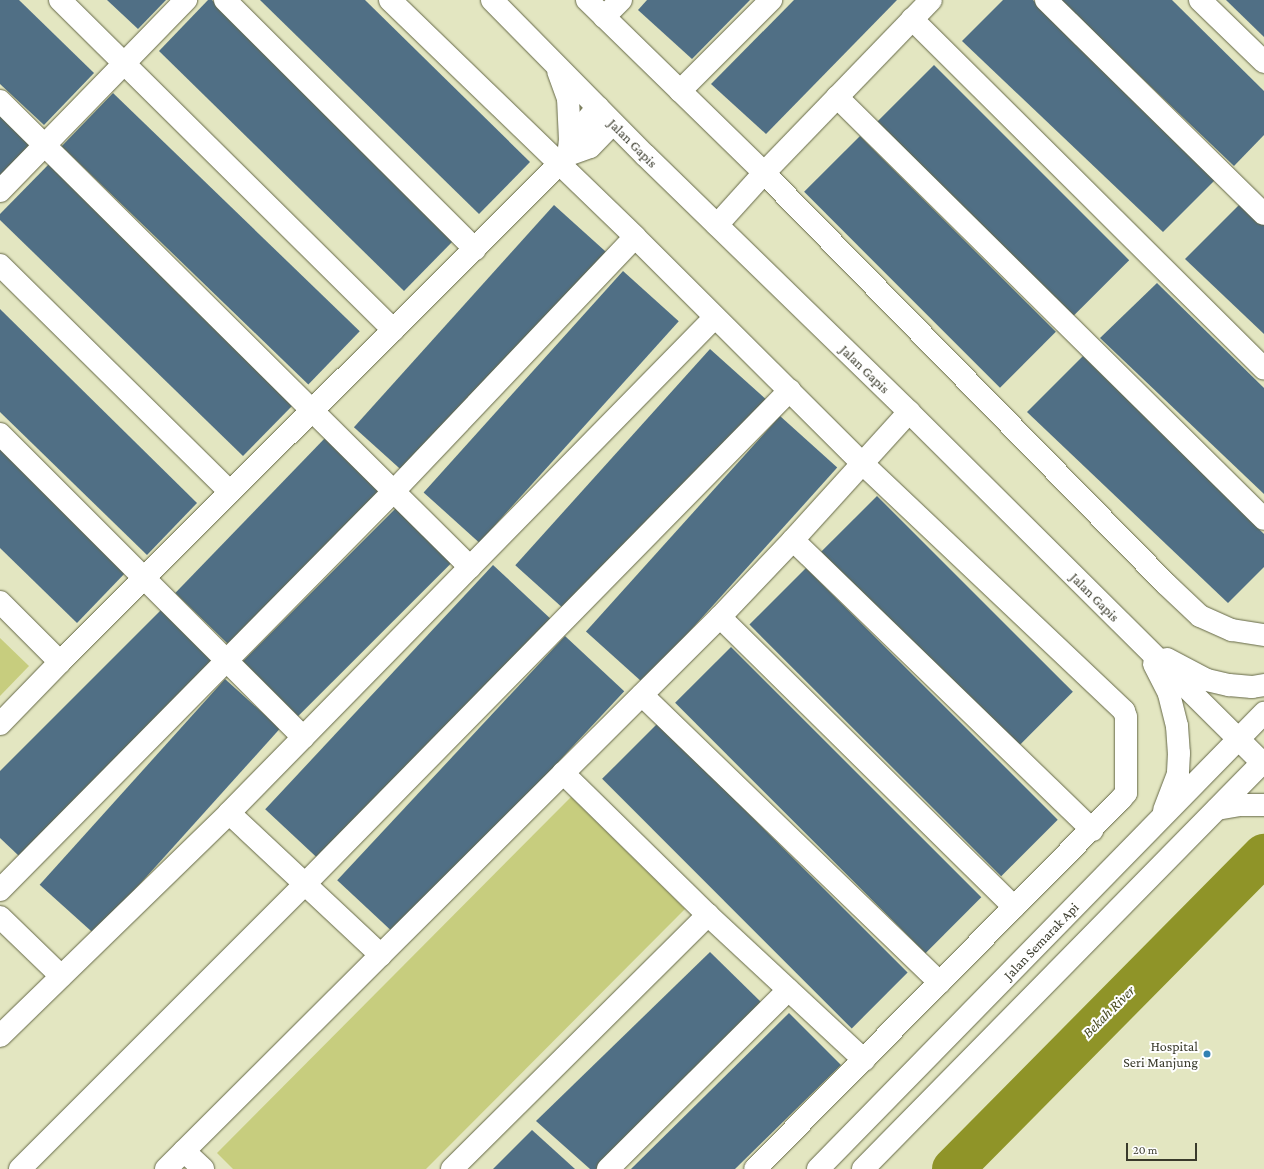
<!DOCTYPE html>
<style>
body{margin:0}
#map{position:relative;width:1264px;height:1169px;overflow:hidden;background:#e3e6c1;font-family:"Crimson Pro",serif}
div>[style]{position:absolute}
.green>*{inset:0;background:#c7cd7e}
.river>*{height:42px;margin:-21px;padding:0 21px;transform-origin:21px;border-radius:21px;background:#8f9428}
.building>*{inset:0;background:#506f85;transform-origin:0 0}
.roads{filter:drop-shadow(0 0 1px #656847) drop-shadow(0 0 1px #656847)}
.minor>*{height:22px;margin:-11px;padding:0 11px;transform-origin:11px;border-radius:11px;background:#fff}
.dots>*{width:11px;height:11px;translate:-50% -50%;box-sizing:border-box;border:2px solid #fff;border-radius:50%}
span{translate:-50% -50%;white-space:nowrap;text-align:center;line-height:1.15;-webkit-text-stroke:4px #fff;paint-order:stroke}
.street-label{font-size:14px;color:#393a2b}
.poi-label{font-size:14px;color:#393a2b}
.right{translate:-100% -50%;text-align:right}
.water-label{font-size:15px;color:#484a20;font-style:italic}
.scale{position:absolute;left:1126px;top:1143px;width:71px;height:18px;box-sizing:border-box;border:2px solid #393a2b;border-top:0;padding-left:5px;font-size:12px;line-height:14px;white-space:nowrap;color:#393a2b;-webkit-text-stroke:3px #fff;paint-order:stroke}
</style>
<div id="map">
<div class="green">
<div style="clip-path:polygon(0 638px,29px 666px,0 696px)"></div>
<div style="clip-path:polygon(571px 797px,685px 909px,426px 1169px,233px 1169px,217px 1153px)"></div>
</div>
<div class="river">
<div style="left:953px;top:1169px;width:442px;rotate:-45.3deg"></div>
</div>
<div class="building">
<div style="clip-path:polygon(0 0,19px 0,94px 73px,44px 125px,0 84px)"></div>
<div style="clip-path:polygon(107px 0,166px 0,138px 29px)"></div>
<div style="clip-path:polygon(208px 0,212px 0,455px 239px,404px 291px,159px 51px)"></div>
<div style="clip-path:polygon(260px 0,365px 0,530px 162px,479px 214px)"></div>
<div style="clip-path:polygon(647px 0,750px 0,692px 59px,638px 10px)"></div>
<div style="clip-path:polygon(794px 0,897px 0,766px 134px,711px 84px)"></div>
<div style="clip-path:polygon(1003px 0,1033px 0,1215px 180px,1163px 232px,962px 41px)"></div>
<div style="clip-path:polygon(1060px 0,1172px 0,1264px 91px,1264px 135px,1234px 166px)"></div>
<div style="clip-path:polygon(1226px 0,1264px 0,1264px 37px)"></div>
<div style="left:934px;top:65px;width:276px;height:80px;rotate:45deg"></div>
<div style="left:113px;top:93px;width:343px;height:74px;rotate:44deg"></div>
<div style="clip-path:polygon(0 112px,32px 143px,0 176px)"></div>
<div style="left:860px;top:136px;width:277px;height:79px;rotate:45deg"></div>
<div style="clip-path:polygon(49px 164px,293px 405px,243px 456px,0 220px,0 214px)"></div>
<div style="clip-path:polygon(1241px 203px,1264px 225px,1264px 334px,1185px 259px)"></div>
<div style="left:554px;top:205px;width:75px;height:299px;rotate:42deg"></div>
<div style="left:623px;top:271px;width:75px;height:298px;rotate:42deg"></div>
<div style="clip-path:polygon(1157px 283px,1264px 388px,1264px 494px,1100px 338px)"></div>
<div style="clip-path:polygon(0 309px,197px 503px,147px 555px,0 412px)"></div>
<div style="left:710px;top:349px;width:77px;height:291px;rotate:42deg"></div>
<div style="clip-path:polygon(1083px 356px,1264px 534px,1264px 567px,1228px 603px,1027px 412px)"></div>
<div style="left:780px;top:416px;width:77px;height:290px;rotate:42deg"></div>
<div style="left:326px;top:437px;width:78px;height:217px;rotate:44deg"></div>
<div style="clip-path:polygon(0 446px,127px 571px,77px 623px,0 548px)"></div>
<div style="left:877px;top:496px;width:277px;height:79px;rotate:45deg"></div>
<div style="left:397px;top:507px;width:78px;height:218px;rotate:45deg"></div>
<div style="left:493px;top:565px;width:82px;height:334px;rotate:43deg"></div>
<div style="left:806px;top:568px;width:356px;height:80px;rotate:45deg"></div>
<div style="clip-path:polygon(162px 609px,216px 659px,19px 856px,0 838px,0 771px)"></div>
<div style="left:565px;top:636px;width:81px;height:334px;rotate:43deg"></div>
<div style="left:731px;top:647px;width:354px;height:79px;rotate:45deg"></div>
<div style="left:225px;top:679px;width:74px;height:277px;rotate:42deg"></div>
<div style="left:658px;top:723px;width:353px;height:79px;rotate:45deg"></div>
<div style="clip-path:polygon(710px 952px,763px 1004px,596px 1169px,590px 1169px,536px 1121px)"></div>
<div style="clip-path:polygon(789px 1013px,841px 1065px,735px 1169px,631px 1169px)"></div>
<div style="clip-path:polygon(532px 1130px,575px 1169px,493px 1169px)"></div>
</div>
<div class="roads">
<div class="minor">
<div style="left:60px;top:0;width:469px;rotate:44.7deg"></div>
<div style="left:225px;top:0;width:353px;rotate:44.9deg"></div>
<div style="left:390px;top:0;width:341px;rotate:44deg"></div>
<div style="left:635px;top:237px;width:322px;rotate:44.9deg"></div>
<div style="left:863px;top:464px;width:359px;rotate:43.4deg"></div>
<div style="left:1124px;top:711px;width:6px;rotate:72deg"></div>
<div style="left:1126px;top:717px;width:76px;rotate:90deg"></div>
<div style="left:1126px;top:793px;width:8px;rotate:130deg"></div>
<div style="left:1121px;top:799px;width:520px;rotate:134.69deg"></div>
<div style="left:492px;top:0;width:218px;rotate:45.4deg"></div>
<div style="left:645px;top:155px;width:368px;rotate:44.2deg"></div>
<div style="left:909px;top:412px;width:500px;rotate:44.8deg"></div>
<div style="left:587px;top:0;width:248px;rotate:44.3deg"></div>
<div style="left:764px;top:173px;width:575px;rotate:45.63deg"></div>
<div style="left:1166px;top:584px;width:47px;rotate:43.3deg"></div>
<div style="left:1200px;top:616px;width:35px;rotate:24deg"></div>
<div style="left:1232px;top:630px;width:32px;rotate:9deg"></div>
<div style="left:1046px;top:0;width:305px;rotate:44.5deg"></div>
<div style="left:1200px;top:0;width:89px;rotate:44.1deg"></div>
<div style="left:604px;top:17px;width:24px;rotate:-45deg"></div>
<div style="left:912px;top:19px;width:496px;rotate:44.8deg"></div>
<div style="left:558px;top:71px;width:29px;rotate:70deg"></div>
<div style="left:568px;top:98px;width:42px;rotate:87.3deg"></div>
<div style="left:680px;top:91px;width:129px;rotate:-45deg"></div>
<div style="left:837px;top:97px;width:600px;rotate:44.66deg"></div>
<div style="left:0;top:101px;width:662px;rotate:44.76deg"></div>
<div style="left:569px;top:148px;width:8px;rotate:-83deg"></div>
<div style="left:570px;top:140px;width:43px;rotate:-49.7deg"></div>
<div style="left:0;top:191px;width:267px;rotate:-45.8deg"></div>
<div style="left:717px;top:225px;width:70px;rotate:-47.9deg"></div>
<div style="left:764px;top:173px;width:240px;rotate:-46deg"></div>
<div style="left:0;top:265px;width:323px;rotate:44.6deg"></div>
<div style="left:0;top:434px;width:429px;rotate:45deg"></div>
<div style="left:793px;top:540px;width:417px;rotate:44.1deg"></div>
<div style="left:0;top:602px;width:85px;rotate:45deg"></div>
<div style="left:720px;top:617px;width:413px;rotate:44.6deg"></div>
<div style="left:1167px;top:659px;width:45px;rotate:27.7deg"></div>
<div style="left:1207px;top:680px;width:23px;rotate:13deg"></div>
<div style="left:1229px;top:685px;width:23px;rotate:5deg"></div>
<div style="left:1252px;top:687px;width:12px;rotate:-9deg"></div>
<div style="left:1154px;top:664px;width:34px;rotate:63deg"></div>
<div style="left:1169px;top:694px;width:33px;rotate:76deg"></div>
<div style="left:1177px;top:726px;width:27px;rotate:86deg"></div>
<div style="left:1179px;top:753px;width:21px;rotate:93deg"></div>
<div style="left:1178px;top:774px;width:39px;rotate:111deg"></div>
<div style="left:642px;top:695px;width:414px;rotate:44deg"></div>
<div style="left:0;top:724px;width:86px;rotate:-45.9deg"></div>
<div style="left:60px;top:662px;width:718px;rotate:-44.94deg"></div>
<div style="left:568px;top:155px;width:23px;rotate:-20deg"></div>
<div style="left:590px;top:147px;width:33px;rotate:-46deg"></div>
<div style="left:563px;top:773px;width:203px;rotate:44.4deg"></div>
<div style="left:708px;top:915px;width:213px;rotate:42.9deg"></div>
<div style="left:1217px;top:809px;width:22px;rotate:-10deg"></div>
<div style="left:1239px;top:805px;width:25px"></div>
<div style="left:229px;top:813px;width:208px;rotate:43.1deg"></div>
<div style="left:0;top:890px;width:561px;rotate:-45.36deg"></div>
<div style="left:394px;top:491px;width:350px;rotate:-46.5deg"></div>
<div style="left:0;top:917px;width:85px;rotate:44deg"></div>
<div style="left:0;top:1036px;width:320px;rotate:-44.2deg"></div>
<div style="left:229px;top:813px;width:694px;rotate:-45.58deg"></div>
<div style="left:184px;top:1151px;width:26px;rotate:43deg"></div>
<div style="left:20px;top:1169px;width:403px;rotate:-45deg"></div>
<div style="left:305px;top:884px;width:692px;rotate:-45.53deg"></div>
<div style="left:166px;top:1169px;width:782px;rotate:-44.9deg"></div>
<div style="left:720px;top:617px;width:106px;rotate:-46.5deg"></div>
<div style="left:793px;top:540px;width:173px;rotate:-47.8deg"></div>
<div style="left:452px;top:1169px;width:361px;rotate:-44.8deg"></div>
<div style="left:608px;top:1169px;width:254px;rotate:-44.8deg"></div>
<div style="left:818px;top:1169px;width:638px;rotate:-45.64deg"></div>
<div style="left:863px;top:1169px;width:572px;rotate:-45.5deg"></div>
</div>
</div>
<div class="dots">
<div style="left:1207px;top:1054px;background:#3281b3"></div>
</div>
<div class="street-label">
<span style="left:633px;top:143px;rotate:45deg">Jalan Gapis</span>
<span style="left:865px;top:369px;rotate:44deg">Jalan Gapis</span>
<span style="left:1095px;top:597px;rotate:45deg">Jalan Gapis</span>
<span style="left:1041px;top:941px;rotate:-46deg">Jalan Semarak Api</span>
</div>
<div class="poi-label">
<span class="right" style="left:1198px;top:1054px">Hospital<br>Seri Manjung</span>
</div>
<div class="water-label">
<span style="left:1109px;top:1012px;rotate:-45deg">Bekah River</span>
</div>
<div class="scale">20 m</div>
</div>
